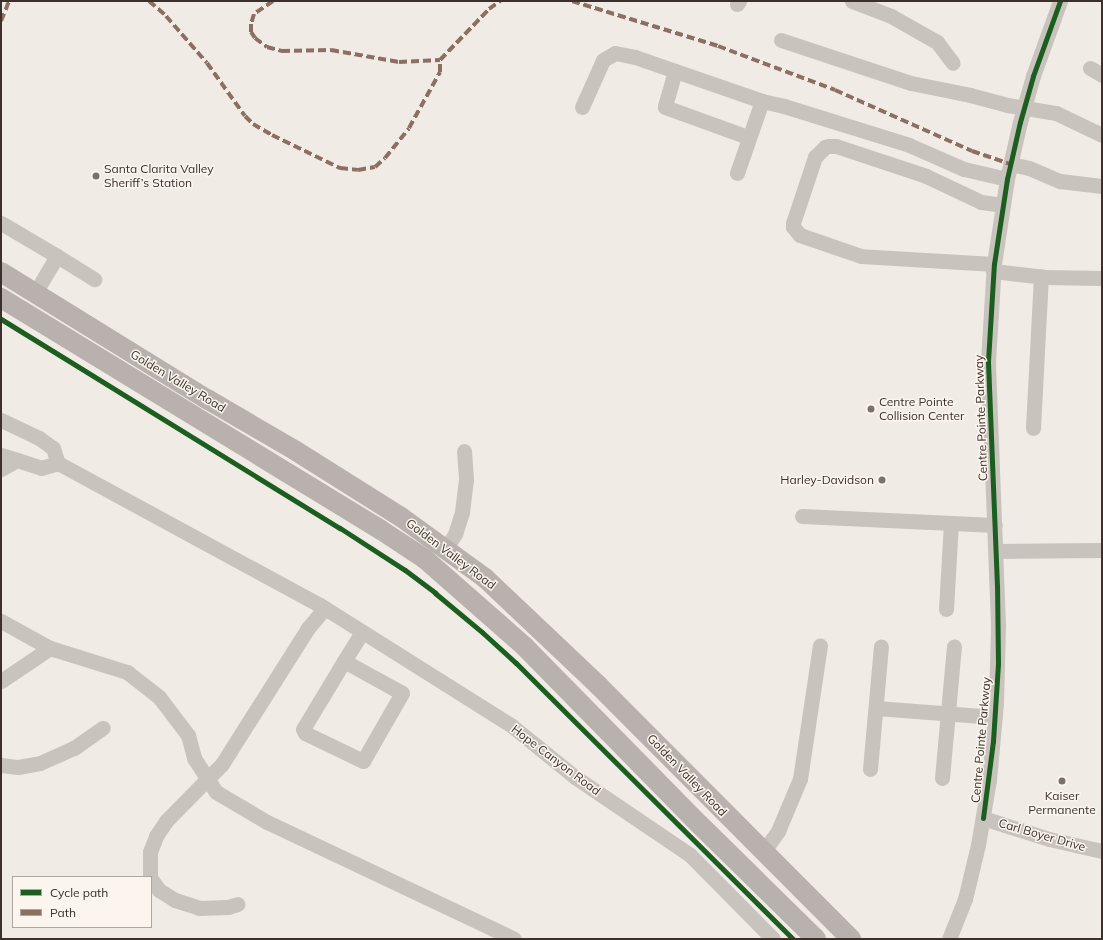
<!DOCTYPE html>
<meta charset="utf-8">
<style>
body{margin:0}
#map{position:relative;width:1103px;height:940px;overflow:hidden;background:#f0ebe5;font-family:Mulish,sans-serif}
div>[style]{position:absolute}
.minor>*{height:15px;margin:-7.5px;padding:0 7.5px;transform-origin:7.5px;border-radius:7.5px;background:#c9c3be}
.major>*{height:20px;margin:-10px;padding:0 10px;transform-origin:10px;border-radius:10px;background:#b8b1ad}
.quiet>*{height:4px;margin-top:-2px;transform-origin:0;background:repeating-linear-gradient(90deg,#8d6e63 0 8px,transparent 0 12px)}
.cycleway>*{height:5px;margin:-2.5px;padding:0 2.5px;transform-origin:2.5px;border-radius:2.5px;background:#1b5e20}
.dots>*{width:11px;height:11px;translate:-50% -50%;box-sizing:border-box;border:2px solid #fbf5ee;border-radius:50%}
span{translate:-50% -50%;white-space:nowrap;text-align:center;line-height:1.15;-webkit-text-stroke:3px #fbf5ee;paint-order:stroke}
.poi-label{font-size:12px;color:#3b302b}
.left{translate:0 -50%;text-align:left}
.right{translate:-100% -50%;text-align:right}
.street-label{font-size:12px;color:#3b302b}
.frame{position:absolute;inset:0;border:2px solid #3b302b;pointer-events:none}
.legend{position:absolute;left:12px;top:876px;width:140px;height:52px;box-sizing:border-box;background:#fbf5ee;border:1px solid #aea6a0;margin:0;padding:5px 7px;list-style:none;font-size:12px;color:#3b302b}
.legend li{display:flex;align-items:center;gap:8px;height:20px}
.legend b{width:20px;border:1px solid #aea6a0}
</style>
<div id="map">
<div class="minor">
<div style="left:852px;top:1px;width:42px;rotate:21deg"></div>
<div style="left:891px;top:16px;width:53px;rotate:29.5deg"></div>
<div style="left:937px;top:42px;width:26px;rotate:53deg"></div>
<div style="left:737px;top:4px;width:4px;rotate:-56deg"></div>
<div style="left:781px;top:40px;width:137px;rotate:18.3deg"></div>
<div style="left:911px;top:83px;width:60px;rotate:11.5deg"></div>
<div style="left:970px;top:95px;width:38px;rotate:15deg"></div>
<div style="left:1007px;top:105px;width:50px;rotate:9.3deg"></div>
<div style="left:1056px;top:113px;width:51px;rotate:25.6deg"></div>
<div style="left:1090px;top:68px;width:14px;rotate:30deg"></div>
<div style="left:675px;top:71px;width:37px;rotate:106deg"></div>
<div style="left:665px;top:107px;width:88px;rotate:19.9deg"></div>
<div style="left:582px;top:107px;width:51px;rotate:-65.9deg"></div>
<div style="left:603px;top:60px;width:14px;rotate:-30deg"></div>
<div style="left:615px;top:53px;width:20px;rotate:11deg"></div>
<div style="left:635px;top:57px;width:134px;rotate:19.1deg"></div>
<div style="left:762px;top:101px;width:23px;rotate:13deg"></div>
<div style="left:784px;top:106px;width:131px;rotate:17.3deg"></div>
<div style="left:909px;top:145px;width:60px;rotate:23.6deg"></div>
<div style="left:964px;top:169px;width:44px;rotate:13.1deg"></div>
<div style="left:1010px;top:164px;width:19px;rotate:12deg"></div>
<div style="left:1029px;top:168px;width:34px;rotate:23deg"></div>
<div style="left:1060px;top:181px;width:42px;rotate:6.8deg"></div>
<div style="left:737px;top:173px;width:76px;rotate:-70.9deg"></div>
<div style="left:1px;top:223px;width:65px;rotate:30.5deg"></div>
<div style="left:994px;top:264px;width:133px;rotate:-176.6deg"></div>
<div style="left:861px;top:256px;width:65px;rotate:-161deg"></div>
<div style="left:800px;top:235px;width:11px;rotate:-131deg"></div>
<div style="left:793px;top:227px;width:4px;rotate:-90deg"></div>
<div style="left:793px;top:223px;width:70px;rotate:-71.6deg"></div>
<div style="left:815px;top:157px;width:14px;rotate:-45deg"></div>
<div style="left:825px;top:147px;width:4px;rotate:-14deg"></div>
<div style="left:829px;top:146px;width:7px"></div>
<div style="left:836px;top:146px;width:95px;rotate:18.4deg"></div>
<div style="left:926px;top:176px;width:61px;rotate:25.3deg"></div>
<div style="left:981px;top:202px;width:21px;rotate:8deg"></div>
<div style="left:993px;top:271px;width:52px;rotate:6.6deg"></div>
<div style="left:1045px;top:277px;width:57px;rotate:1deg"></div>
<div style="left:35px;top:293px;width:43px;rotate:-59.3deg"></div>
<div style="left:57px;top:256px;width:44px;rotate:31.9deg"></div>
<div style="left:1px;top:420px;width:42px;rotate:25.3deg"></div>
<div style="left:39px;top:438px;width:17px;rotate:36deg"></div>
<div style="left:53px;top:448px;width:16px;rotate:72deg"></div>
<div style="left:58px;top:463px;width:298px;rotate:28.5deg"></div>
<div style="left:320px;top:605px;width:227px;rotate:32.2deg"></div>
<div style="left:512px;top:726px;width:81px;rotate:39deg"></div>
<div style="left:575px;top:777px;width:139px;rotate:34.1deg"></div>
<div style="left:690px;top:855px;width:118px;rotate:45.3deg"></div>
<div style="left:1033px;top:428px;width:152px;rotate:-87deg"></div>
<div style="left:1px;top:455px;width:17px;rotate:17deg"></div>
<div style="left:1px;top:469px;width:18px;rotate:-29deg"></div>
<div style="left:17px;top:460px;width:25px;rotate:18deg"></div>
<div style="left:41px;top:468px;width:18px;rotate:-16deg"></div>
<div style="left:802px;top:516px;width:193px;rotate:2.7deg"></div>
<div style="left:446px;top:548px;width:17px;rotate:-57deg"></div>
<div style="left:455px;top:534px;width:23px;rotate:-72deg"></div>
<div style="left:462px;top:512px;width:33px;rotate:-83deg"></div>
<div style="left:466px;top:479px;width:28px;rotate:-94deg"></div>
<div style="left:996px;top:551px;width:106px;rotate:-0.5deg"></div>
<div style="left:946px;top:609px;width:86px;rotate:-86.7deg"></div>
<div style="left:1px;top:621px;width:56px;rotate:28.9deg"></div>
<div style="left:50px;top:648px;width:81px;rotate:17.3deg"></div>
<div style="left:127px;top:672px;width:41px;rotate:38deg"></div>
<div style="left:159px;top:697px;width:48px;rotate:52.7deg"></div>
<div style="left:188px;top:735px;width:24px;rotate:75deg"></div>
<div style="left:194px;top:758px;width:40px;rotate:57.1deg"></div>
<div style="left:216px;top:792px;width:59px;rotate:30.5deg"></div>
<div style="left:267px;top:822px;width:273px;rotate:25.3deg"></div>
<div style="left:344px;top:661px;width:66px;rotate:28.9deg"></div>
<div style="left:402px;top:693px;width:78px;rotate:119.8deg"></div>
<div style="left:363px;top:761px;width:64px;rotate:-154.2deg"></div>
<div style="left:305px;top:733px;width:4px;rotate:-117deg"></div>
<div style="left:303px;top:729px;width:79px;rotate:-58.9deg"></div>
<div style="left:344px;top:661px;width:34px;rotate:-58deg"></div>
<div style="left:1px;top:681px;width:59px;rotate:-34deg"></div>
<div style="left:876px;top:708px;width:119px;rotate:4.3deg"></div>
<div style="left:1px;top:765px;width:17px;rotate:7deg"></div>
<div style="left:18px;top:767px;width:22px;rotate:-10deg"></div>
<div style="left:40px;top:763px;width:37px;rotate:-24deg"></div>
<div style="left:74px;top:748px;width:35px;rotate:-35deg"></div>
<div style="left:870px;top:769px;width:123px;rotate:-84.9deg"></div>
<div style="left:942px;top:778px;width:132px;rotate:-84.8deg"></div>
<div style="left:983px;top:818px;width:69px;rotate:17.7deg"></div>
<div style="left:1049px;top:839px;width:54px;rotate:12.8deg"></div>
<div style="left:763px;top:852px;width:26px;rotate:-54deg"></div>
<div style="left:778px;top:831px;width:56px;rotate:-67.1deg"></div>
<div style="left:800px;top:779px;width:135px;rotate:-81.5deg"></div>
<div style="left:150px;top:877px;width:25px;rotate:-90deg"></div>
<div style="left:150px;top:852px;width:17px;rotate:-69deg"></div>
<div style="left:156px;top:836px;width:18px;rotate:-56deg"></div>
<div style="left:166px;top:821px;width:80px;rotate:-45.5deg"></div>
<div style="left:222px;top:764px;width:161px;rotate:-57.7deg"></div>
<div style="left:308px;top:628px;width:26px;rotate:-50deg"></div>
<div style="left:151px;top:879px;width:14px;rotate:54deg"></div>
<div style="left:159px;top:890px;width:19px;rotate:32deg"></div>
<div style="left:175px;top:900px;width:25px;rotate:18deg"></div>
<div style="left:199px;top:908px;width:29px;rotate:-2deg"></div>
<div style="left:228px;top:907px;width:10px;rotate:-17deg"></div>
<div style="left:949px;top:939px;width:43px;rotate:-68.2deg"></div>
<div style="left:965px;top:899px;width:56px;rotate:-76.5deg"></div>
<div style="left:978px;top:845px;width:66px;rotate:-80.4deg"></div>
<div style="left:989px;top:780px;width:77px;rotate:-84.8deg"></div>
<div style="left:996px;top:703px;width:78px;rotate:-88.5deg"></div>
<div style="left:998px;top:625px;width:264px;rotate:-92.2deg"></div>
<div style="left:988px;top:361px;width:97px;rotate:-86.5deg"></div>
<div style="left:994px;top:264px;width:86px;rotate:-81.3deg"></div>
<div style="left:1007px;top:179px;width:58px;rotate:-77.2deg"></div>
<div style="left:1020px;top:122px;width:48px;rotate:-74.2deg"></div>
<div style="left:1033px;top:76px;width:80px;rotate:-70.2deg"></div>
</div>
<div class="major">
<div style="left:1px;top:272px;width:242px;rotate:31.7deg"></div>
<div style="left:207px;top:399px;width:103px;rotate:30.3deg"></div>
<div style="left:296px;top:451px;width:124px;rotate:32.2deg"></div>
<div style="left:401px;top:517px;width:104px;rotate:36deg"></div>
<div style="left:485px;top:578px;width:156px;rotate:43.4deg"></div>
<div style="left:598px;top:685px;width:359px;rotate:45.1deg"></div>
<div style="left:1px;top:298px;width:445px;rotate:31.4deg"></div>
<div style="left:381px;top:530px;width:53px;rotate:33.4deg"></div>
<div style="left:425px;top:559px;width:133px;rotate:41.3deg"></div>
<div style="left:525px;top:647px;width:248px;rotate:45.5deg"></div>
<div style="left:699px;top:824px;width:164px;rotate:44.5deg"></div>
</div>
<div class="quiet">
<div style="left:149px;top:1px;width:23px;rotate:41deg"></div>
<div style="left:166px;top:16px;width:62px;rotate:48.9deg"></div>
<div style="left:207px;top:63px;width:65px;rotate:54.4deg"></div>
<div style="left:245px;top:116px;width:11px;rotate:45deg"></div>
<div style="left:253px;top:124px;width:22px;rotate:30deg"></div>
<div style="left:272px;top:135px;width:76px;rotate:25.9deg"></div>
<div style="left:340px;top:168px;width:18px;rotate:6deg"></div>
<div style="left:358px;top:170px;width:17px;rotate:-10deg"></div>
<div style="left:375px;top:167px;width:13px;rotate:-42deg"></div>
<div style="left:385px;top:158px;width:38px;rotate:-51deg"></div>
<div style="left:409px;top:128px;width:64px;rotate:-61deg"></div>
<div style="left:440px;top:72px;width:12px;rotate:-90deg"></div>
<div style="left:273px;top:1px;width:23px;rotate:146deg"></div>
<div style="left:254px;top:14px;width:10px;rotate:107deg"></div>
<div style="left:251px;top:24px;width:8px;rotate:90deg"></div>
<div style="left:251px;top:32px;width:7px;rotate:56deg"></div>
<div style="left:255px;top:38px;width:15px;rotate:37deg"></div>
<div style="left:267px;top:47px;width:16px;rotate:15deg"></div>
<div style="left:282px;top:51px;width:49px;rotate:-1.2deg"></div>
<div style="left:331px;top:50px;width:69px;rotate:10deg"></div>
<div style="left:399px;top:62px;width:41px;rotate:-2.8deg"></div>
<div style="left:440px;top:60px;width:71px;rotate:-46.1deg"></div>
<div style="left:489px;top:9px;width:14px;rotate:-36deg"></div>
<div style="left:572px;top:1px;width:153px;rotate:17.1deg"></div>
<div style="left:718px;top:46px;width:125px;rotate:20.6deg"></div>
<div style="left:835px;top:90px;width:150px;rotate:24deg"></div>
<div style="left:972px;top:151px;width:40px;rotate:18.9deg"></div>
<div style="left:1px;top:21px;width:22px;rotate:-68deg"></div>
</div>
<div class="cycleway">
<div style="left:1px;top:319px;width:398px;rotate:31.7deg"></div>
<div style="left:340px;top:528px;width:77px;rotate:32.9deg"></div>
<div style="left:405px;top:570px;width:38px;rotate:37deg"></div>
<div style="left:435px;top:593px;width:62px;rotate:39.8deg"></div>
<div style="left:483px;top:633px;width:45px;rotate:42.3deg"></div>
<div style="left:516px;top:663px;width:391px;rotate:44.9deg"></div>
<div style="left:983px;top:818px;width:78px;rotate:-82.6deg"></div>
<div style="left:993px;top:741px;width:77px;rotate:-86.3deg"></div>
<div style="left:998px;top:664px;width:78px;rotate:-90.7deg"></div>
<div style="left:997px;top:586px;width:225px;rotate:-92.3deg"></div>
<div style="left:988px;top:361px;width:97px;rotate:-86.5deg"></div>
<div style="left:994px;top:264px;width:86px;rotate:-81.3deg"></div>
<div style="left:1007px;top:179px;width:58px;rotate:-77.2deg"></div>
<div style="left:1020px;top:122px;width:48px;rotate:-74.2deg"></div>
<div style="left:1033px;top:76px;width:80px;rotate:-70.2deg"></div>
</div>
<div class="dots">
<div style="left:96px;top:176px;background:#7a716c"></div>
<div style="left:871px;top:409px;background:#7a716c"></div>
<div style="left:882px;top:480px;background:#7a716c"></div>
<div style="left:1062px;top:781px;background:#7a716c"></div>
</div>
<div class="poi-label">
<span class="left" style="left:104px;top:176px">Santa Clarita Valley<br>Sheriff’s Station</span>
<span class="left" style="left:879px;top:409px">Centre Pointe<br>Collision Center</span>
<span class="right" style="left:874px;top:480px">Harley-Davidson</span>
<span style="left:1062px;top:803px">Kaiser<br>Permanente</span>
</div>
<div class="street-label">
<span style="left:178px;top:381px;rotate:31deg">Golden Valley Road</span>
<span style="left:981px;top:418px;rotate:-92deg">Centre Pointe Parkway</span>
<span style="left:451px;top:554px;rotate:37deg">Golden Valley Road</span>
<span style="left:981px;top:740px;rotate:-85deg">Centre Pointe Parkway</span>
<span style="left:556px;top:760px;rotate:37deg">Hope Canyon Road</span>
<span style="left:687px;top:775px;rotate:46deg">Golden Valley Road</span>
<span style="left:1042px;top:835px;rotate:16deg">Carl Boyer Drive</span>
</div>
<div class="frame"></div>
<ul class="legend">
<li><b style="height:5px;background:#1b5e20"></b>Cycle path</li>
<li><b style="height:5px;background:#8d6e63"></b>Path</li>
</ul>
</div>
